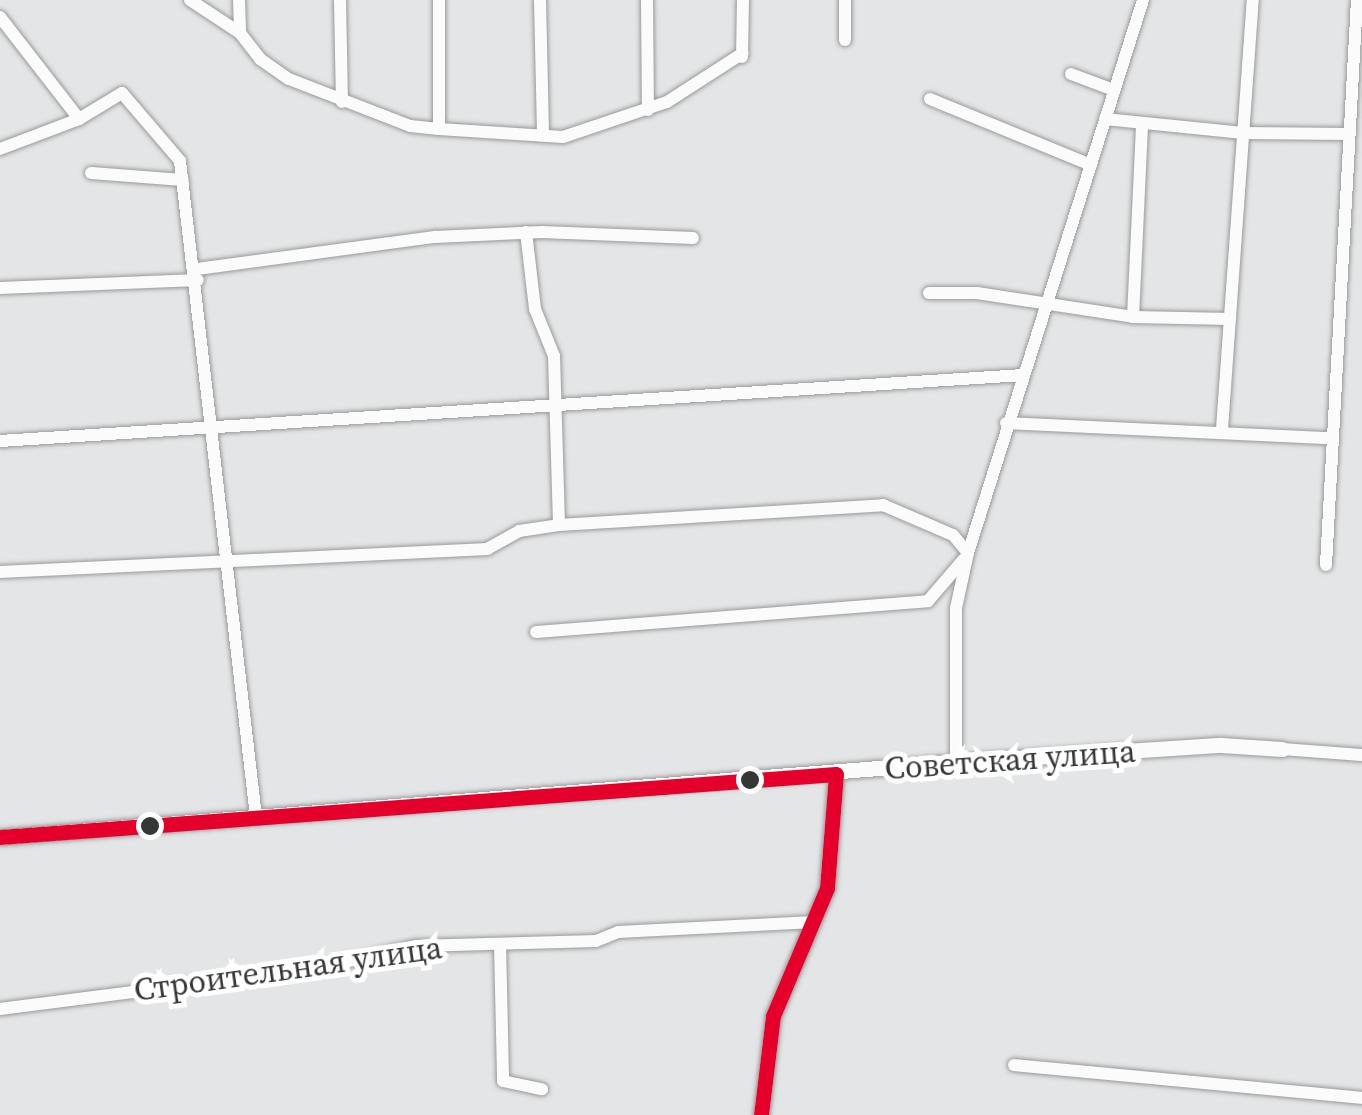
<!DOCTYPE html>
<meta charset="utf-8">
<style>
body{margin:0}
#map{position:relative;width:1362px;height:1115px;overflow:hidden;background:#e4e5e6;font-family:"Source Serif 4",serif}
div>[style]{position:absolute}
.roads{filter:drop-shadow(0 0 2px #999a9a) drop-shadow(0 0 2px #999a9a)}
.minor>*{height:12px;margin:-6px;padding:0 6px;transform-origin:6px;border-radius:6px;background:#fbfbfb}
.major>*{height:15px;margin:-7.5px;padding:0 7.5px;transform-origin:7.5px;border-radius:7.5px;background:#fbfbfb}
.bus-1>*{height:15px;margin:-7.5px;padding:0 7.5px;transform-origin:7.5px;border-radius:7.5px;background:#e4002b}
.dots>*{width:28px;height:28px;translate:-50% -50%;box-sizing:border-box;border:5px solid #fff;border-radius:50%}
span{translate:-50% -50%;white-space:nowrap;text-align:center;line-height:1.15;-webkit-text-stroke:10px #fff;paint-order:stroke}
.street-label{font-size:32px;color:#353636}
</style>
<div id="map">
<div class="roads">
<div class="minor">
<div style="left:190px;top:0;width:60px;rotate:33.4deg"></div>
<div style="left:240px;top:33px;width:33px;rotate:52deg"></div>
<div style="left:260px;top:59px;width:35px;rotate:35deg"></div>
<div style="left:289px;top:79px;width:130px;rotate:21.2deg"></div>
<div style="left:410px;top:126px;width:29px;rotate:6deg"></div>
<div style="left:439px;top:129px;width:124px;rotate:3.7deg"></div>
<div style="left:563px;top:137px;width:110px;rotate:-18.6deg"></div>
<div style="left:667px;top:102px;width:90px;rotate:-32.8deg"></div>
<div style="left:239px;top:0;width:33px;rotate:88deg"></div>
<div style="left:340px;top:0;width:102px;rotate:88.9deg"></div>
<div style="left:540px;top:0;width:132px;rotate:88.7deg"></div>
<div style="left:647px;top:0;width:110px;rotate:89.5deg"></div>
<div style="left:845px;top:0;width:40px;rotate:90deg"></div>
<div style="left:0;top:17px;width:129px;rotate:52.2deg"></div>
<div style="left:742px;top:57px;width:57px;rotate:-89deg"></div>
<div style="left:1071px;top:74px;width:46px;rotate:20.4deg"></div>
<div style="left:930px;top:99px;width:174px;rotate:22.3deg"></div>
<div style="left:1105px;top:119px;width:139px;rotate:5.8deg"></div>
<div style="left:1243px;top:133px;width:105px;rotate:0.5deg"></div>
<div style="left:439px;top:129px;width:129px;rotate:-90deg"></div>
<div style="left:0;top:149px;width:85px;rotate:-20.8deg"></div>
<div style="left:79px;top:119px;width:50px;rotate:-31.2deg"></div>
<div style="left:122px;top:93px;width:89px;rotate:49.5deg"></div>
<div style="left:180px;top:161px;width:660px;rotate:83.39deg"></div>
<div style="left:91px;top:173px;width:92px;rotate:4.4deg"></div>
<div style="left:526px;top:232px;width:78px;rotate:83.3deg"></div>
<div style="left:535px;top:309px;width:51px;rotate:68deg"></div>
<div style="left:554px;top:356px;width:169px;rotate:88.3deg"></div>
<div style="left:197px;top:269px;width:240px;rotate:-7.7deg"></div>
<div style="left:435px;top:237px;width:107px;rotate:-2.7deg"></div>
<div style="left:542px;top:232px;width:151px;rotate:2.3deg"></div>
<div style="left:0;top:288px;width:198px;rotate:-2.3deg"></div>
<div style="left:929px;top:293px;width:48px"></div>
<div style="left:977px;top:293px;width:158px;rotate:8.7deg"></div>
<div style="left:1133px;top:317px;width:97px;rotate:1.2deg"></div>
<div style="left:1133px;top:317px;width:194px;rotate:-87.3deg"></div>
<div style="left:1006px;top:423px;width:323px;rotate:2.7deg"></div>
<div style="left:1222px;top:429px;width:430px;rotate:-85.9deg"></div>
<div style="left:0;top:441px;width:1024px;rotate:-3.69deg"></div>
<div style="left:1326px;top:565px;width:566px;rotate:-86.86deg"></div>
<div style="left:0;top:572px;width:488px;rotate:-2.7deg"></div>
<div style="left:487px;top:549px;width:37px;rotate:-29deg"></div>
<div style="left:519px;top:531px;width:40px;rotate:-8.5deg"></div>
<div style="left:559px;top:525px;width:325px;rotate:-3.5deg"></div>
<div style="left:883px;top:505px;width:76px;rotate:23.2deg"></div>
<div style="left:953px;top:535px;width:23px;rotate:50deg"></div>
<div style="left:536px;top:632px;width:393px;rotate:-4.5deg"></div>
<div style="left:928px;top:601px;width:55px;rotate:-49.4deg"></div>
<div style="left:1282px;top:749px;width:80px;rotate:4.3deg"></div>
<div style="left:956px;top:762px;width:154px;rotate:-90deg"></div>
<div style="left:956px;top:608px;width:56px;rotate:-77.7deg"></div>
<div style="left:968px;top:553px;width:580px;rotate:-72.44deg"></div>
<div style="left:500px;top:944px;width:137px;rotate:88.7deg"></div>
<div style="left:503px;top:1081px;width:40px;rotate:12deg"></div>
<div style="left:0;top:1009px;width:321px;rotate:-7.3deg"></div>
<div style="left:318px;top:968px;width:100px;rotate:-12.7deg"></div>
<div style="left:416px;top:946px;width:180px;rotate:-1.6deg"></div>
<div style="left:596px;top:941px;width:24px;rotate:-22deg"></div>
<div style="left:618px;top:932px;width:196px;rotate:-2.9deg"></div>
<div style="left:1014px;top:1065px;width:350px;rotate:5.4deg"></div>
</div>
<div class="major">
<div style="left:0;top:837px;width:959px;rotate:-4.49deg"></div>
<div style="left:956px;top:762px;width:266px;rotate:-3.7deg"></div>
<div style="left:1221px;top:745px;width:61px;rotate:3.8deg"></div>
<div style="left:761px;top:1115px;width:100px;rotate:-83.1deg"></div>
<div style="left:773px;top:1016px;width:139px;rotate:-67.1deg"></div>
<div style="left:827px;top:888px;width:114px;rotate:-85.5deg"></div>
</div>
</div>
<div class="bus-1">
<div style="left:0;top:837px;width:838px;rotate:-4.31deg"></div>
<div style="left:761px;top:1115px;width:100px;rotate:-83.1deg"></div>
<div style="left:773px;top:1016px;width:139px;rotate:-67.1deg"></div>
<div style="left:827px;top:888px;width:114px;rotate:-85.5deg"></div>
</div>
<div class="dots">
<div style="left:750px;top:780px;background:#353636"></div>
<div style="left:150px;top:826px;background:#353636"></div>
</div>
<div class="street-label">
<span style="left:1010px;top:760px;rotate:-4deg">Советская улица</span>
<span style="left:288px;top:969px;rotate:-8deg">Строительная улица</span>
</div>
</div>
